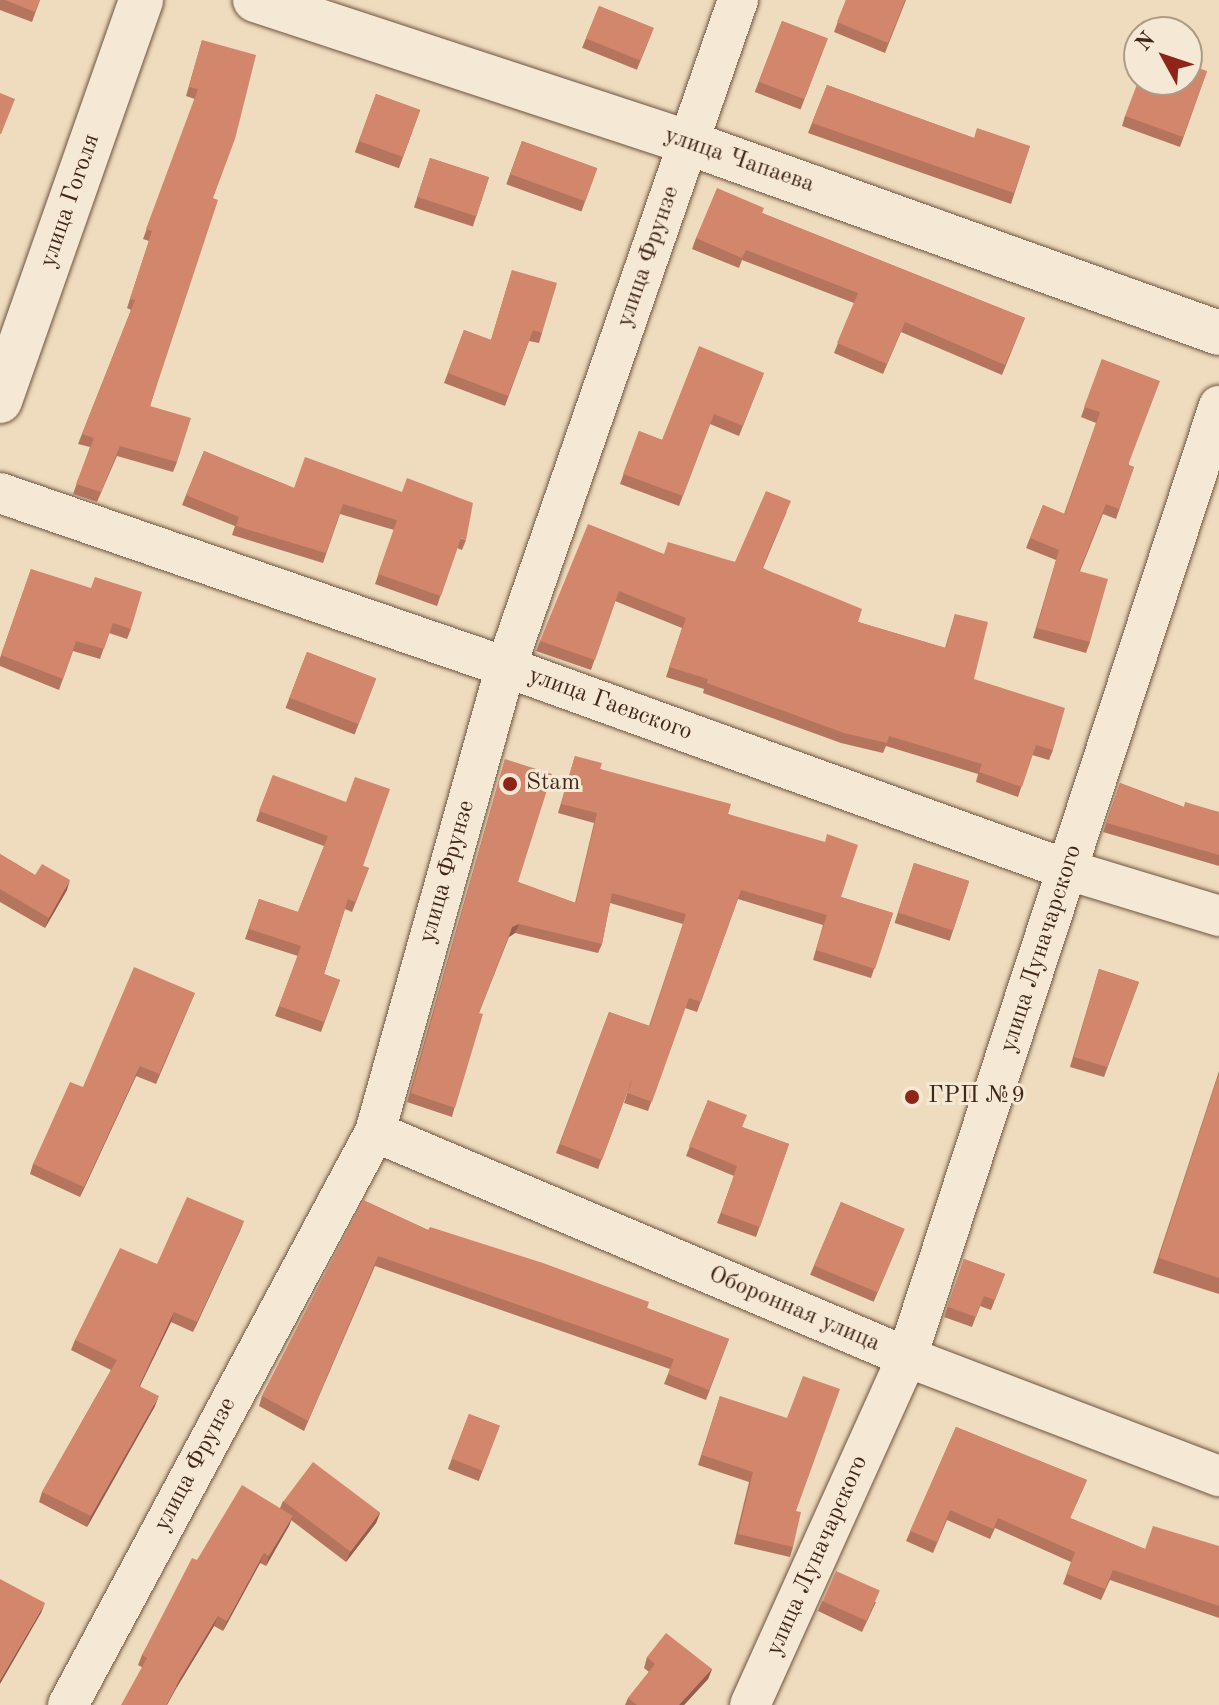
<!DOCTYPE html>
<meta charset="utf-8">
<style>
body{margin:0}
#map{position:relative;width:1219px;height:1705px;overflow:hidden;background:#efdbbd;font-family:"Old Standard TT",serif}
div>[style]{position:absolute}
.roads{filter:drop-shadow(0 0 2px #6d5440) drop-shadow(0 0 2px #6d5440)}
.minor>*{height:40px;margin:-20px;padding:0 20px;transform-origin:20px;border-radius:20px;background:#f5e8d4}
.tertiary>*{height:44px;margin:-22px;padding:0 22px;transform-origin:22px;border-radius:22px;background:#f5e8d4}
.wall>*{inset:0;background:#b5745d;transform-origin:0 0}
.shaded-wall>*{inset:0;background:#935e4c}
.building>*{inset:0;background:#d2876c;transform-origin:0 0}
.dots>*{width:22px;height:22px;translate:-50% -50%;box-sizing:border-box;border:4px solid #f5e8d4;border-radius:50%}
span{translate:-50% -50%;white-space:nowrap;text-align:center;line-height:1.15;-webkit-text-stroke:6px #f5e8d4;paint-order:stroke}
.street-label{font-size:24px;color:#422717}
.poi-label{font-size:24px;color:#422717}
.left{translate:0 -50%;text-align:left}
.north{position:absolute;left:1123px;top:16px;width:80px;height:80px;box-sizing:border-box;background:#f5e8d4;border:2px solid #ad9b88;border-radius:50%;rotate:310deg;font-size:22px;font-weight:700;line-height:32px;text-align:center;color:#422717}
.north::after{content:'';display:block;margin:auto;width:28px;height:36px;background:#8f2418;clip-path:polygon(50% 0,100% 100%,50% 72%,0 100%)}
</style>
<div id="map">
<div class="roads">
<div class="minor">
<div style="left:0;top:493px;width:535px;rotate:18.98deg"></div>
<div style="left:506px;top:667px;width:598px;rotate:19.86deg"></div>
<div style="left:1068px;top:870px;width:158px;rotate:16.9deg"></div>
<div style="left:375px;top:1132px;width:578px;rotate:22.93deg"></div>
<div style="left:907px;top:1357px;width:334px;rotate:20.9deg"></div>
<div style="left:68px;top:1705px;width:650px;rotate:-61.82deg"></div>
<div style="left:375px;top:1132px;width:483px;rotate:-74.3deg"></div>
<div style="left:506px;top:667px;width:706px;rotate:-70.82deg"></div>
<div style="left:750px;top:1705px;width:382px;rotate:-65.7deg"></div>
<div style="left:907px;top:1357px;width:1001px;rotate:-71.84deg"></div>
</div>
<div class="tertiary">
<div style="left:255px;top:0;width:457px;rotate:18.2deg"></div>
<div style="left:689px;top:143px;width:563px;rotate:19.72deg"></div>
<div style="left:0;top:401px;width:425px;rotate:-70.6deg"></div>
</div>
</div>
<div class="wall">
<div style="clip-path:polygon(0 0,40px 0,32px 22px,0 10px)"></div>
<div style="clip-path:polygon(846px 0,906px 0,885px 53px,834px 32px)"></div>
<div style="left:599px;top:6px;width:59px;height:45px;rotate:22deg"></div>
<div style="left:782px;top:21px;width:49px;height:76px;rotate:21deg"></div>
<div style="clip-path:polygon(202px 40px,213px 198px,150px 406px,177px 462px,173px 472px,117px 456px,97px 502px,73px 494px,90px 447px,78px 444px,131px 310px,127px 308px,149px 241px,143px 239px,195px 99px,186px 96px)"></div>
<div style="clip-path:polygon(1207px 71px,1180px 147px,1122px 126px,1125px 116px)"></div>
<div style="clip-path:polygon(827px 85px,974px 138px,1030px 146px,1011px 204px,808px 133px)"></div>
<div style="left:376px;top:94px;width:47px;height:62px;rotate:20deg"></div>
<div style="left:522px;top:141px;width:80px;height:46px;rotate:20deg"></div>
<div style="left:430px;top:158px;width:62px;height:52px;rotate:18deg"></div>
<div style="clip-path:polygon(762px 213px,1025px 318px,1002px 375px,901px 332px,883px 374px,834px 353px,854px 303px,742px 260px,739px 268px,692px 249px,696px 238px)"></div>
<div style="clip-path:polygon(512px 270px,542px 333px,539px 343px,529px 341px,505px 406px,444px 383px,464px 330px,491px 340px)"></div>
<div style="clip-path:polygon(1102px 359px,1129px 465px,1134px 467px,1116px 519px,1103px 514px,1080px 571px,1090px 642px,1086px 653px,1033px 638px,1056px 560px,1026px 548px,1043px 505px,1064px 514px,1096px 423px,1081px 417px)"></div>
<div style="clip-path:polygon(764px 373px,739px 436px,710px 424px,679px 506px,620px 484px,639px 431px,662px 440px)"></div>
<div style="clip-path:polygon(204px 451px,294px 488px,466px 540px,462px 550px,457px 548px,437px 606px,375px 584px,394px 530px,340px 514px,323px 563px,232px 535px,235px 526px,182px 505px)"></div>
<div style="clip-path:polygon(787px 511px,763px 568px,858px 622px,945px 648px,955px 614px,974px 679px,1053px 750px,1049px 760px,1032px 755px,1018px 797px,976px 782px,978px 774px,886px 746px,883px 753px,841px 743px,703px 693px,704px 689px,666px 677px,682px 628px,615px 601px,591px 670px,536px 651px,540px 641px,664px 554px,735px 562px)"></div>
<div style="clip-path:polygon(31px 569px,131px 629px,127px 639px,109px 633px,100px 659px,73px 651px,59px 690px,0 666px,0 658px)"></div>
<div style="left:307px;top:652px;width:74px;height:60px;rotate:21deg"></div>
<div style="clip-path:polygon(575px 756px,600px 769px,728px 814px,841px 897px,893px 913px,871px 978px,813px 960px,823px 925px,738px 899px,697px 1012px,685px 1008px,648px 1111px,624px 1103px,630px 1085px,598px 1169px,556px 1153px,609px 1012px,649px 1026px,683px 924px,610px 903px,602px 944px,598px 953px,515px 933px,509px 937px,479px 1013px,452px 1117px,407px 1102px,505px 759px,518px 882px,575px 903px,594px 823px,558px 813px)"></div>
<div style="clip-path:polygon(273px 775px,363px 866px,369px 868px,352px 912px,345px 909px,324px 974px,340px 980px,321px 1032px,275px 1016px,298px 956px,245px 939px,259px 899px,298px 912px,324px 846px,256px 821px)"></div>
<div style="clip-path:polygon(1120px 783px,1184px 807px,1219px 812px,1219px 866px,1103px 832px)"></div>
<div style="clip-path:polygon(0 854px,35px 875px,67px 890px,45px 928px,0 902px)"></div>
<div style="left:914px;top:863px;width:58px;height:63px;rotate:18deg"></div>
<div style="clip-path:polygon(1099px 969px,1139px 982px,1104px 1077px,1070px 1067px)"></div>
<div style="clip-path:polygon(195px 993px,156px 1084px,136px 1076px,80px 1197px,30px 1174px,33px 1164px)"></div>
<div style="clip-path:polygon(1219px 1071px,1219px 1294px,1153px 1273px)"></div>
<div style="clip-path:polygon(708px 1100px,742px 1127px,789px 1144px,756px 1237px,717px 1223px,734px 1176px,686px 1156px)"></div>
<div style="clip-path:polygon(363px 1200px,428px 1230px,647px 1308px,729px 1339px,706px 1400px,664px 1384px,670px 1369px,375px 1266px,304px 1431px,259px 1406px,262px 1396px)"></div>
<div style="left:841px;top:1202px;width:69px;height:79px;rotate:23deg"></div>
<div style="clip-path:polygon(244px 1221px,193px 1332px,171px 1322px,140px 1386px,155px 1406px,87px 1527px,39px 1502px,42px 1492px,111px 1370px,71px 1350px,75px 1340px)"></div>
<div style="clip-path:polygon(964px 1259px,1005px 1274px,991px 1310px,980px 1306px,972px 1327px,944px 1317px)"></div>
<div style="clip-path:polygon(720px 1396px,796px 1511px,793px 1547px,790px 1557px,734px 1544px,749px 1482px,698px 1465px)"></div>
<div style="left:469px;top:1414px;width:33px;height:59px;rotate:21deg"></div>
<div style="clip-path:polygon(956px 1427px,1087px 1480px,1070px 1518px,1145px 1549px,1219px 1546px,1219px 1618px,1110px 1580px,1101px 1600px,1063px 1584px,1071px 1562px,995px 1528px,990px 1539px,947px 1520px,933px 1553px,906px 1541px)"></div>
<div style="clip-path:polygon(283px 1501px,380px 1513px,376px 1523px,346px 1562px,291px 1520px,266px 1566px,260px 1563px,223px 1631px,214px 1626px,177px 1687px,138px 1665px,142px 1655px,197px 1560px,280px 1508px)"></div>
<div style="clip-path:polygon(822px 1601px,876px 1602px,862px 1632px,818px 1611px)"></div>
<div style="clip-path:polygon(647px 1657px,712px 1669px,708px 1679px,684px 1705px,625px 1705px,628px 1698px,649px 1672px,644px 1668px)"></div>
</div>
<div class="shaded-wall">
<div style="clip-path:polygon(70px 880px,67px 890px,45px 928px,49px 918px)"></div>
<div style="clip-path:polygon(519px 924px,515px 933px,509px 937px,512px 927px)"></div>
<div style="clip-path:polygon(140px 1066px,136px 1076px,80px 1197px,84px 1187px)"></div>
<div style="clip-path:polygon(244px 1221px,240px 1231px,193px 1332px,197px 1322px)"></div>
<div style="clip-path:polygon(174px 1312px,171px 1322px,135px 1396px,139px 1386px)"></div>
<div style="clip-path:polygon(159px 1396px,155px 1406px,87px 1527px,91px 1516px)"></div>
<div style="clip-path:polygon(380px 1513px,376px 1523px,346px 1562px,350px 1552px)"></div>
<div style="clip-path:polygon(293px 1516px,289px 1526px,266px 1566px,269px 1556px)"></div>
<div style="clip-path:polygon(264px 1553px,260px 1563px,223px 1631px,227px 1621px)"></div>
<div style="clip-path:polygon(45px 1603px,41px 1613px,0 1684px,0 1680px)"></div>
<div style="clip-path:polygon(218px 1616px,214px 1626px,177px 1687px,167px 1705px,166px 1705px,181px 1677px)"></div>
<div style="clip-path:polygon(712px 1669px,708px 1679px,684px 1705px,679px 1705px)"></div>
</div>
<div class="building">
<div style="clip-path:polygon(5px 0,40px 0,35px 12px)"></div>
<div style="clip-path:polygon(846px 0,905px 0,888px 43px,837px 22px)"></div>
<div style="left:599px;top:6px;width:59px;height:35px;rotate:22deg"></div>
<div style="left:782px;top:21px;width:49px;height:65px;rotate:21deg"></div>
<div style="clip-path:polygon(202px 40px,256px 55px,235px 139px,213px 198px,218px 200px,150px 406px,191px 418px,177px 462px,120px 446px,101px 492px,76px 484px,94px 438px,82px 434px,135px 300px,130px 299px,152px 231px,146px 229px,198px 89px,189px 87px)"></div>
<div style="clip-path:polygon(1187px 64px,1207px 71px,1183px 137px,1125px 116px,1139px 79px,1139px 80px,1187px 80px)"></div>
<div style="clip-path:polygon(827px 85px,974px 138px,977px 128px,1030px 146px,1014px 193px,812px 123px)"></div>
<div style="clip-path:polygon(0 93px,15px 99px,1px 134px,0 134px)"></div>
<div style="left:376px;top:94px;width:47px;height:50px;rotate:20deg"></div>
<div style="left:522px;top:141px;width:80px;height:35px;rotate:20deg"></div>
<div style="left:430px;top:158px;width:62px;height:41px;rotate:18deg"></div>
<div style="clip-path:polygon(717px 188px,764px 208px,762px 213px,1025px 318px,1005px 365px,905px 322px,887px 364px,837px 343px,858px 293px,746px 250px,742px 258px,696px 238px)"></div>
<div style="clip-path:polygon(512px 270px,557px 283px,542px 333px,533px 330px,508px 396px,448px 373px,464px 330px,491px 340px)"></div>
<div style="clip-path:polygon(699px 346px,764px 373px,743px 426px,714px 414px,683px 496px,623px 474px,639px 431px,662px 440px)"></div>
<div style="clip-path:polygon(1102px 359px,1160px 381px,1128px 465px,1134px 467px,1119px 509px,1106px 504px,1079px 571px,1108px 579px,1090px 642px,1037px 628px,1059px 550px,1030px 538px,1043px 505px,1065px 514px,1100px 412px,1084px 407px)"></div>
<div style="clip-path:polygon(204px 451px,294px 488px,305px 457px,402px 492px,407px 478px,473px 503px,466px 540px,461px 538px,441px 596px,378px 574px,397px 520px,343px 504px,326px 553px,236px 526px,239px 517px,186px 495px)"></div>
<div style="clip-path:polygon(766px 491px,791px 501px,762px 568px,862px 609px,858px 622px,946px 648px,955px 614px,988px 622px,974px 679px,1065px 708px,1053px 750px,1036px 745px,1022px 787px,979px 772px,982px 764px,889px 736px,887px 743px,844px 733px,707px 683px,708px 679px,669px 667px,686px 618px,619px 591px,595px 660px,540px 641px,588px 524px,664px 554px,668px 542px,735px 562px)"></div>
<div style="clip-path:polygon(31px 569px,91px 588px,95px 577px,142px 592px,131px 629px,113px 623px,104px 649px,76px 641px,63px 679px,1px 655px)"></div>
<div style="left:307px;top:652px;width:74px;height:49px;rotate:21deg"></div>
<div style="clip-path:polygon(575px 756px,602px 763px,600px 769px,731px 804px,728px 814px,825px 842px,827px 834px,858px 845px,841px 897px,893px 913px,875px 969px,816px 950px,827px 915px,741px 890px,701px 1002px,689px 998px,652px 1102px,628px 1093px,633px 1076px,602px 1160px,560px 1144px,609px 1012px,650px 1026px,686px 914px,612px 893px,602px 944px,519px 924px,512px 927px,479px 1013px,483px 1014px,455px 1108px,411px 1093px,505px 759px,552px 774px,518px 882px,576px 903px,597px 813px,561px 804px)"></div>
<div style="clip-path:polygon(273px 775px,346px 802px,355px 777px,390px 789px,363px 866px,369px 868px,355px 902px,348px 899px,324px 974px,340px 980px,324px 1022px,279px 1006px,301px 946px,249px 929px,259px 899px,298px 912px,328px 836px,259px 811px)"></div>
<div style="clip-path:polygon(1120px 783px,1184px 807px,1185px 802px,1219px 812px,1219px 855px,1107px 823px)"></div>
<div style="clip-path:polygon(0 854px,35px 875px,42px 864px,70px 880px,49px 918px,0 889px)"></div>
<div style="left:914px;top:863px;width:58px;height:52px;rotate:18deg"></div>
<div style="clip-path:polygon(134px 967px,195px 993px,159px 1074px,140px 1066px,84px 1187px,33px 1164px,70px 1082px,83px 1087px)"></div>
<div style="clip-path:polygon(1099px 969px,1139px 982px,1107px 1067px,1074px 1057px)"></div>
<div style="clip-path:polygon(1219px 1073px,1219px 1278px,1159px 1258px)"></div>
<div style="clip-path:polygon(708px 1100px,747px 1115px,742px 1127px,789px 1144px,760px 1227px,721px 1213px,737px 1166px,689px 1146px)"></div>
<div style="clip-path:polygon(187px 1197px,244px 1221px,197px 1322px,174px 1312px,139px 1386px,159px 1396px,91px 1516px,42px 1492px,117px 1360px,75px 1340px,120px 1248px,157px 1264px)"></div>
<div style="clip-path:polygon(363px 1200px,428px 1230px,430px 1227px,543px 1263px,649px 1302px,647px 1308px,729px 1339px,709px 1390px,668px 1374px,674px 1359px,378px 1256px,308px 1421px,262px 1396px)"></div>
<div style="left:841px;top:1202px;width:69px;height:69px;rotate:23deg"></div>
<div style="clip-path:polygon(964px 1259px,1005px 1274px,995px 1300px,984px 1296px,976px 1317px,948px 1307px)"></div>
<div style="clip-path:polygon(803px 1376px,840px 1389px,796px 1511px,801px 1512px,793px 1547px,738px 1534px,753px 1472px,702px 1455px,720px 1396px,787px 1418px)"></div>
<div style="left:469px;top:1414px;width:33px;height:48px;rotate:21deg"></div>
<div style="clip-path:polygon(956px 1427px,1087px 1480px,1070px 1518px,1145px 1549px,1153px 1526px,1219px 1546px,1219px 1606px,1113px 1570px,1105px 1589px,1067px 1574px,1075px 1552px,998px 1518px,993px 1529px,950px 1510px,937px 1542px,910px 1531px)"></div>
<div style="left:313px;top:1462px;width:84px;height:49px;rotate:37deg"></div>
<div style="clip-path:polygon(242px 1485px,293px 1516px,269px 1556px,264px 1553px,227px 1621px,218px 1616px,181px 1677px,166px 1705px,121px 1705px,147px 1658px,142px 1655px,192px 1558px,197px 1560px)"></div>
<div style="left:836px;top:1571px;width:48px;height:33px;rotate:24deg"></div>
<div style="clip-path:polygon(0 1579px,45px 1603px,0 1680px)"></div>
<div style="clip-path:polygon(666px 1633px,712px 1669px,679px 1705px,637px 1705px,628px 1698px,655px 1664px,647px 1657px)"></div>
</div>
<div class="dots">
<div style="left:510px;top:784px;background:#8f2418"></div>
<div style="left:912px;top:1097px;background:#8f2418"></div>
</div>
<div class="street-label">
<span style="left:739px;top:161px;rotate:19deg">улица Чапаева</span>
<span style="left:71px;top:201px;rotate:-71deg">улица Гоголя</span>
<span style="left:649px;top:257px;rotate:-71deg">улица Фрунзе</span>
<span style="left:610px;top:705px;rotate:20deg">улица Гаевского</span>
<span style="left:448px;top:872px;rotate:-74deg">улица Фрунзе</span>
<span style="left:1042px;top:949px;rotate:-72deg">улица Луначарского</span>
<span style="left:794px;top:1310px;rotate:23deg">Оборонная улица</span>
<span style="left:196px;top:1465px;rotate:-62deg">улица Фрунзе</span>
<span style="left:818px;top:1556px;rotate:-66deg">улица Луначарского</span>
</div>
<div class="poi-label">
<span class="left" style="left:526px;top:784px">Stam</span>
<span class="left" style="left:928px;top:1097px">ГРП №9</span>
</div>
<div class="north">N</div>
</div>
